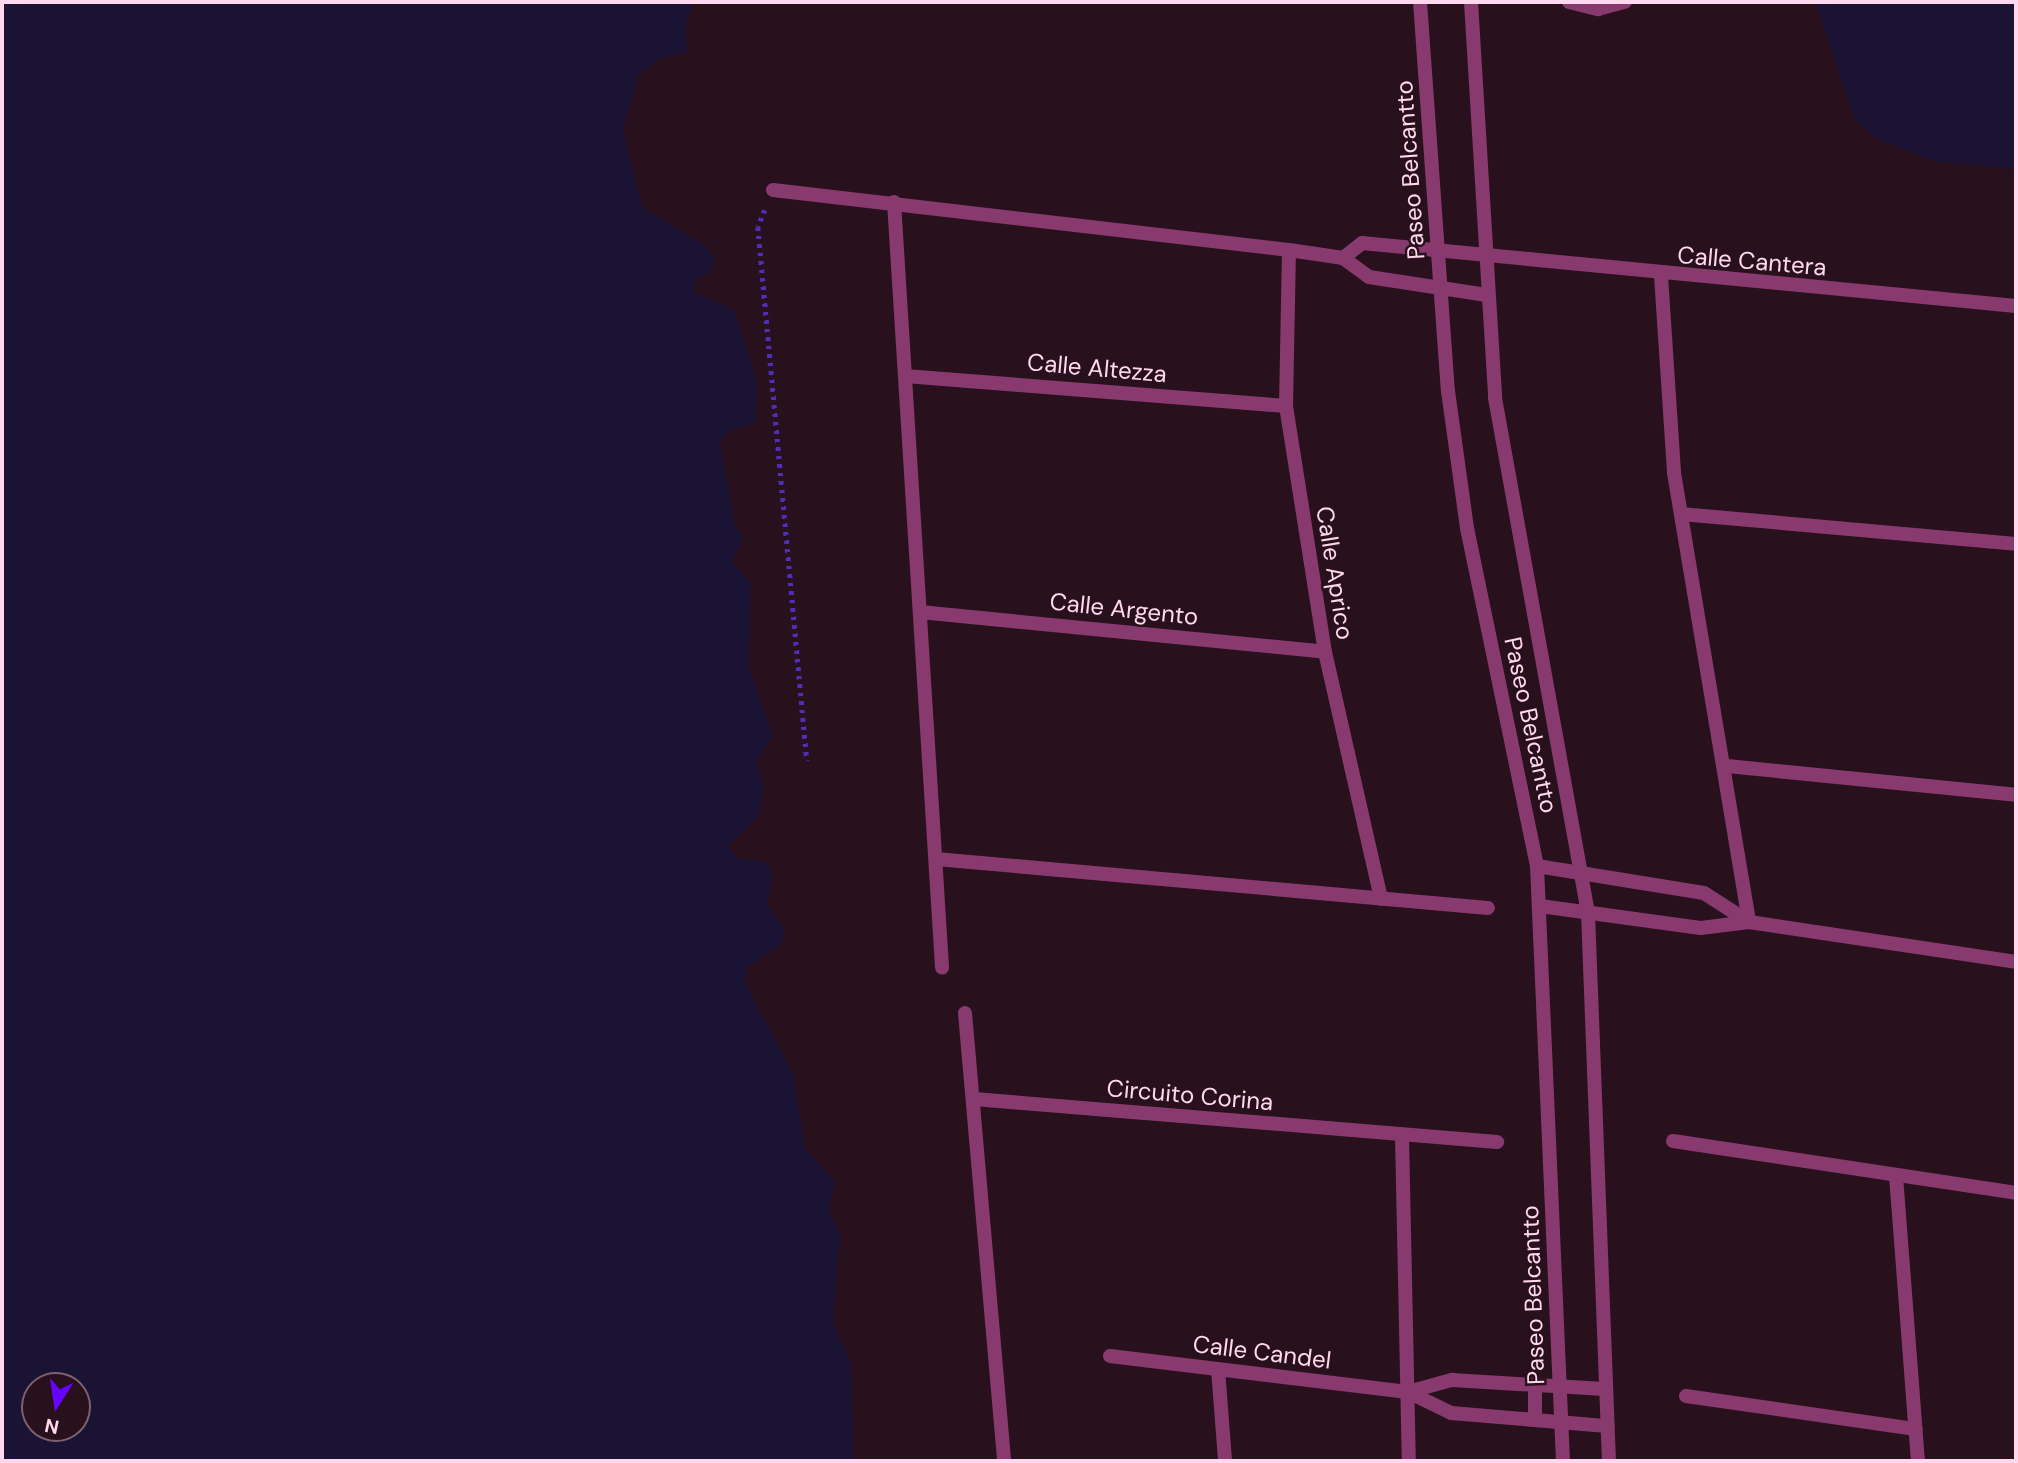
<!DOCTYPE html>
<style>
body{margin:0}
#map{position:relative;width:2018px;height:1463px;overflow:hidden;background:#29101d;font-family:"DM Sans",sans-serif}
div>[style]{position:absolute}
.green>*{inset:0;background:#1b1333}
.path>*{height:4.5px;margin-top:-2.25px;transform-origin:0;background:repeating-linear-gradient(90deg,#502ebc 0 3.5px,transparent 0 8.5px)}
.street>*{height:14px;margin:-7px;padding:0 7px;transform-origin:7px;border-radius:7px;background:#883a6e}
span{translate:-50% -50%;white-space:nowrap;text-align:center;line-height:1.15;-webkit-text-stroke:5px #29101d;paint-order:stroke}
.street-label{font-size:24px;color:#ffd8ef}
.frame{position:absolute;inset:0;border:4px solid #ffd8ef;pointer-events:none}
.north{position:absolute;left:21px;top:1372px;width:70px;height:70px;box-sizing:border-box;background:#29101d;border:2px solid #7f6071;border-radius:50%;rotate:192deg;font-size:19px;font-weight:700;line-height:28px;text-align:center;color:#ffd8ef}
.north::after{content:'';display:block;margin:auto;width:24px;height:32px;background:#6704ff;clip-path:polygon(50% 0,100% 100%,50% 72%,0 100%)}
</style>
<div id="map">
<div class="green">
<div style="clip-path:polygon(evenodd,2px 2px,695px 2px,686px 22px,687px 52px,659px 59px,638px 76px,623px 131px,642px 207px,707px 247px,715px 259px,709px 273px,696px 279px,693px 293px,734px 309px,757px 381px,756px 423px,729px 431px,720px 443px,735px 526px,744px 537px,732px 562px,751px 583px,749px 668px,773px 736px,756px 761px,764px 789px,758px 817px,728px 846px,737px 858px,767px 862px,773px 876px,767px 903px,784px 928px,783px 942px,748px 967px,744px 981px,793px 1073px,805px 1148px,835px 1182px,829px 1210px,840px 1236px,833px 1323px,851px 1364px,854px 1461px,2px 1461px,2px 2px,35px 1386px,77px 1386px,77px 1428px,35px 1428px,35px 1386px)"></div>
<div style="clip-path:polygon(1815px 2px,2016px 2px,2016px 169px,1934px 161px,1878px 140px,1855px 120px)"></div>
</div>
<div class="path">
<div style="left:765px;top:210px;width:18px;rotate:112deg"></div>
<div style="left:758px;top:227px;width:536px;rotate:84.76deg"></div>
</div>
<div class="street">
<div style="left:1420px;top:2px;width:390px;rotate:85.9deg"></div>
<div style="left:1448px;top:391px;width:138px;rotate:82.1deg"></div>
<div style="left:1467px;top:528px;width:345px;rotate:78.3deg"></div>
<div style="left:1537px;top:866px;width:596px;rotate:87.5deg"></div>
<div style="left:1471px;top:2px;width:397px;rotate:86.5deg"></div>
<div style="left:1495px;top:398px;width:523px;rotate:79.76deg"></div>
<div style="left:1588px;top:913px;width:548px;rotate:87.81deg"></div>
<div style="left:1569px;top:2px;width:30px;rotate:14deg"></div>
<div style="left:1598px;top:9px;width:28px;rotate:-15deg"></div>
<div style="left:773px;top:190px;width:519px;rotate:6.63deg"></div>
<div style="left:1289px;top:250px;width:55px;rotate:8.4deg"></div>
<div style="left:1343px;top:258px;width:32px;rotate:36deg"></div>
<div style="left:1369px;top:277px;width:119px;rotate:8.7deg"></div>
<div style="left:894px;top:202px;width:767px;rotate:86.41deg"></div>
<div style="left:1289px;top:250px;width:156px;rotate:91.1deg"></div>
<div style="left:1286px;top:406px;width:249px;rotate:81deg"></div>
<div style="left:1325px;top:652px;width:253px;rotate:77.2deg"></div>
<div style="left:1343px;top:258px;width:24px;rotate:-38deg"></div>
<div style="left:1362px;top:243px;width:657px;rotate:5.5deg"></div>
<div style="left:1661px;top:276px;width:197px;rotate:86.2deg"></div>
<div style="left:1674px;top:473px;width:455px;rotate:80.5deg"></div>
<div style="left:905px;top:376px;width:382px;rotate:4.5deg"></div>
<div style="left:1681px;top:514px;width:336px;rotate:5.1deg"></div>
<div style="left:920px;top:612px;width:407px;rotate:5.6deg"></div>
<div style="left:1727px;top:766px;width:290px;rotate:5.7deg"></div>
<div style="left:936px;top:859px;width:554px;rotate:5.07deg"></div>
<div style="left:1537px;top:866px;width:169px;rotate:9.2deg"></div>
<div style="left:1704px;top:893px;width:54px;rotate:32.8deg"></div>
<div style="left:1540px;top:906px;width:162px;rotate:7.8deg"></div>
<div style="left:1701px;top:928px;width:48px;rotate:-7.1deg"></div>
<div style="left:1749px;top:922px;width:270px;rotate:8.5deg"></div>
<div style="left:965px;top:1013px;width:450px;rotate:85deg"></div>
<div style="left:974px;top:1099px;width:525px;rotate:4.7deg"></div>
<div style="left:1402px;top:1136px;width:325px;rotate:88.8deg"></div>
<div style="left:1673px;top:1141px;width:347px;rotate:8.6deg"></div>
<div style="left:1896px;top:1176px;width:286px;rotate:85.6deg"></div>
<div style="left:1110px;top:1356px;width:300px;rotate:6.9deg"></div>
<div style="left:1408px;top:1392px;width:48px;rotate:26deg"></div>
<div style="left:1451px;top:1413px;width:157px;rotate:4.8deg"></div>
<div style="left:1218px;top:1369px;width:92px;rotate:85.6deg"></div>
<div style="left:1535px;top:1385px;width:35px;rotate:90deg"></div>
<div style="left:1408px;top:1392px;width:46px;rotate:-15.3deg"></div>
<div style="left:1452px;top:1380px;width:153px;rotate:3.4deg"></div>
<div style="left:1686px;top:1396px;width:232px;rotate:8.2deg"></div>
</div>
<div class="street-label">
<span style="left:1410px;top:170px;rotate:-94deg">Paseo Belcantto</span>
<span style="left:1752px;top:261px;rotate:5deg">Calle Cantera</span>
<span style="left:1097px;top:368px;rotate:5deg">Calle Altezza</span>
<span style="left:1335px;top:573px;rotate:81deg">Calle Aprico</span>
<span style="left:1124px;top:609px;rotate:6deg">Calle Argento</span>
<span style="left:1531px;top:725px;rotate:78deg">Paseo Belcantto</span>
<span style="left:1190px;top:1095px;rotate:5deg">Circuito Corina</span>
<span style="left:1533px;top:1295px;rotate:-92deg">Paseo Belcantto</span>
<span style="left:1262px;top:1352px;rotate:7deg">Calle Candel</span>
</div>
<div class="frame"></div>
<div class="north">N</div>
</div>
